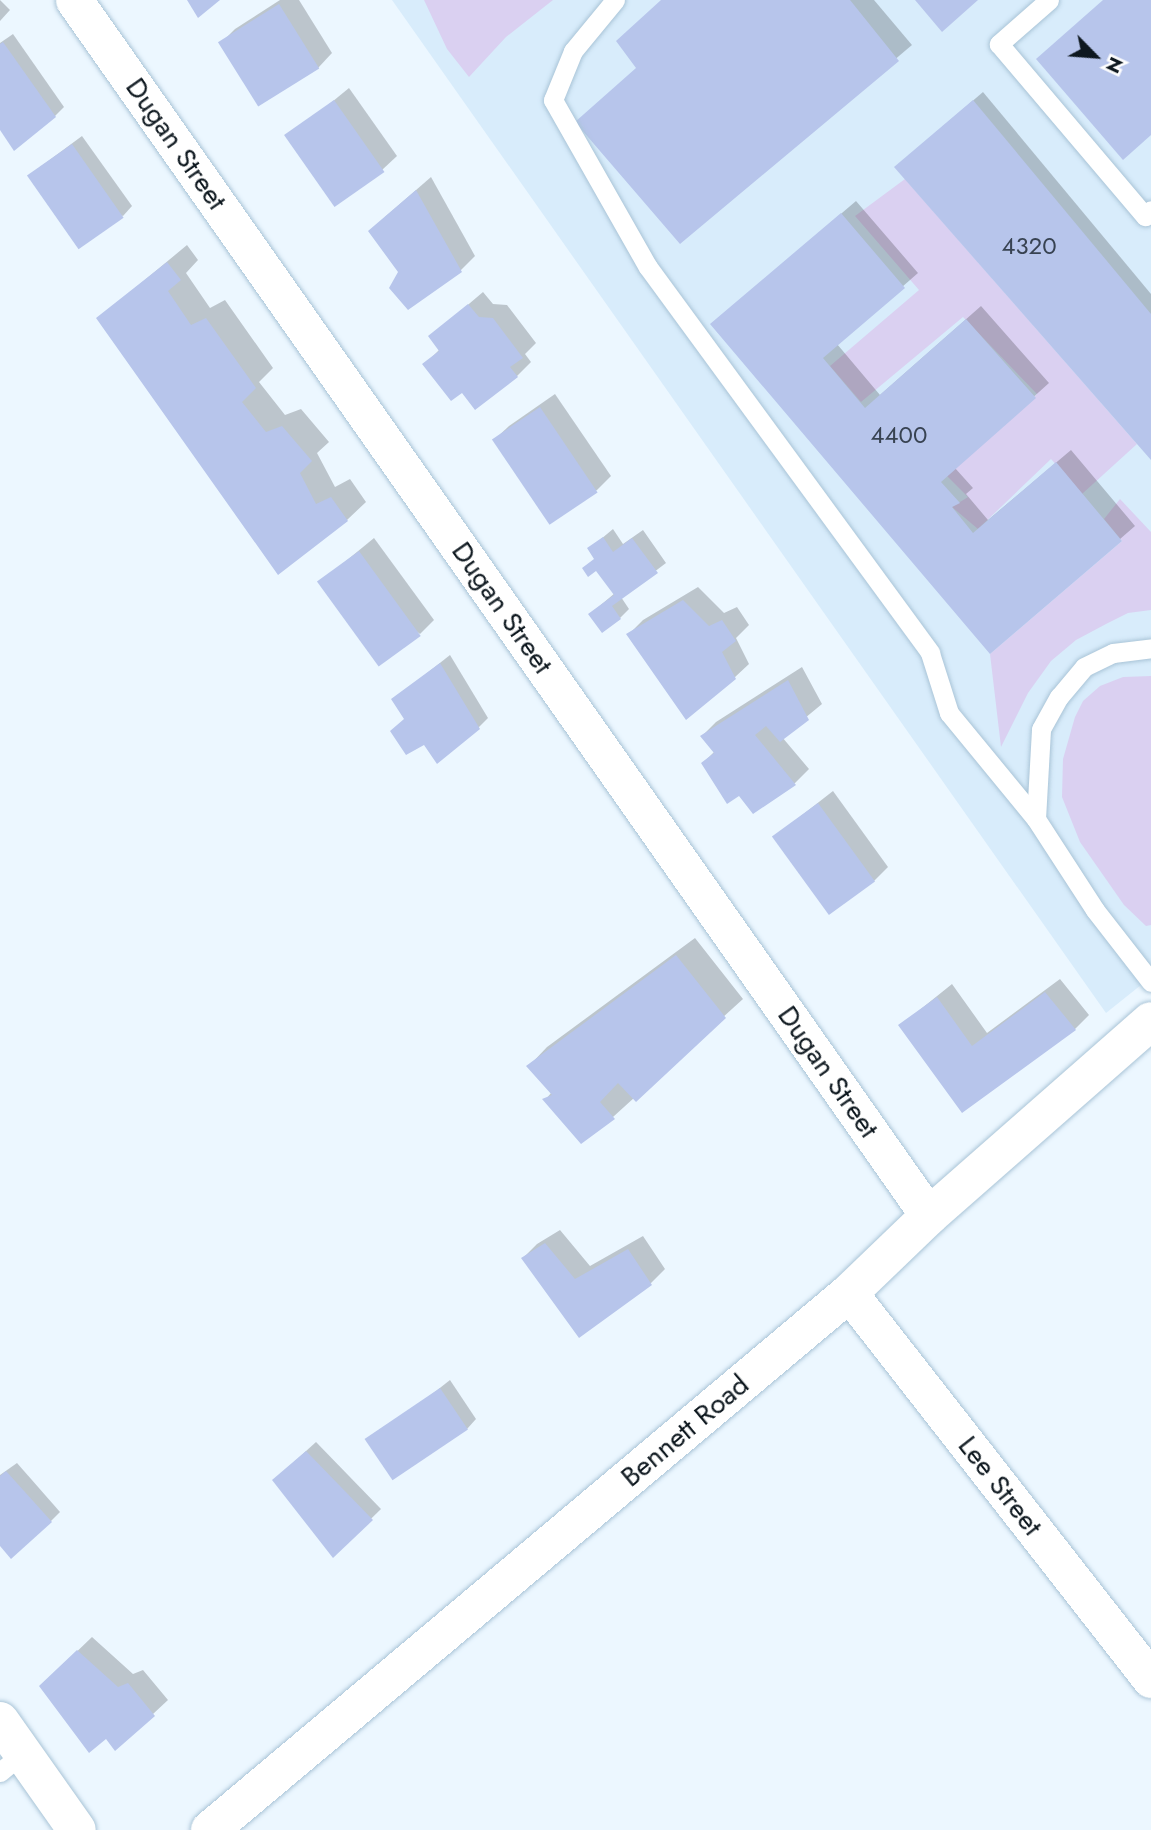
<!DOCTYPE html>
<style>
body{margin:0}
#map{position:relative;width:1151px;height:1830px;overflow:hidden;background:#ecf7ff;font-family:Jost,sans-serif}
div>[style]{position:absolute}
.built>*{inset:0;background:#d8ecfb}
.green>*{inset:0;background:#dad0f1}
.shadow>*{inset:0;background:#0003}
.building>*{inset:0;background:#b7c5eb;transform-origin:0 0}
.roads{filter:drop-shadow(0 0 2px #a9c4d7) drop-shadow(0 0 2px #a9c4d7)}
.service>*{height:19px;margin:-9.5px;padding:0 9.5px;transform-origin:9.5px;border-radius:9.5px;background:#fff}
.minor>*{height:37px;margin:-18.5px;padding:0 18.5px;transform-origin:18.5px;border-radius:18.5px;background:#fff}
.tertiary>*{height:38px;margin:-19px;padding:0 19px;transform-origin:19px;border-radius:19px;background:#fff}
.secondary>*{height:38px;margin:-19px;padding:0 19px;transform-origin:19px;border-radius:19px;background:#fff}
span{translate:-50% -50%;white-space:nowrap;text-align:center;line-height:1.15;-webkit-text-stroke:5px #fff;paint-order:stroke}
.number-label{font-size:24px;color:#384352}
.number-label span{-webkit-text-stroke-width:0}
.street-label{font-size:28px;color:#0e181f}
.north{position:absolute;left:1060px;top:21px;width:70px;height:70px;-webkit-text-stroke:5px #fff;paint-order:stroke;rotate:115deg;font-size:19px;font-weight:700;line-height:28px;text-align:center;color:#0e181f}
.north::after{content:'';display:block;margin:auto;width:24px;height:32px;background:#0e181f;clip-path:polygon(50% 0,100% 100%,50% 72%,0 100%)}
</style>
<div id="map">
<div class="built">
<div style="clip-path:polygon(392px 0,1151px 0,1151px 977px,1106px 1013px)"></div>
</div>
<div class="green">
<div style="clip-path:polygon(424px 0,553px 0,506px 37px,469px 77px,447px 49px)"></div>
<div style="clip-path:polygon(905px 179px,1137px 444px,1082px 494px,1051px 459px,978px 529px,952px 507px,968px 497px,947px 476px,1037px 394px,963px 317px,861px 402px,830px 366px,919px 290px,855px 216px)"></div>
<div style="clip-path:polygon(1120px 499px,1151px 532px,1151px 610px,1128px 613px,1106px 624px,1076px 640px,1051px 661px,1028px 693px,1001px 747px,990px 654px,1122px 541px,1104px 519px)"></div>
<div style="clip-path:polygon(1151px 676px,1151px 925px,1146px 926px,1124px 905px,1080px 842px,1062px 797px,1063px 759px,1075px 717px,1083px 701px,1100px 686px,1123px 677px)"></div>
</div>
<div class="shadow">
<div style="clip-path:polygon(0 0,10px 10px,0 21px)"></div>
<div style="clip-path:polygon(280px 0,299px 0,332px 53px,318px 68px,221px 43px,235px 29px)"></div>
<div style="clip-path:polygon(662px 0,874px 0,912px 45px,680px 241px)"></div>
<div style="clip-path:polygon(13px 34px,64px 107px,55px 116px,0 127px,0 43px)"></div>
<div style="clip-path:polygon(349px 88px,397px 156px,382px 170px,288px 138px)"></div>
<div style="clip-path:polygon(983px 92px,1151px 294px,1151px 457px,906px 158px)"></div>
<div style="clip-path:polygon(82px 136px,132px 206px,123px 216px,28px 176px)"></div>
<div style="clip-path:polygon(431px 177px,475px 256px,461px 270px,400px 272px,385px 217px)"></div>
<div style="clip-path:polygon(856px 201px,918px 273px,837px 344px,880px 395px,981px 306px,1049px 383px,955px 468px,973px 488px,966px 494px,988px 520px,1071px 450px,1135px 526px,990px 652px,712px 324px)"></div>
<div style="clip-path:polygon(187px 245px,198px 260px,186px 273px,210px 308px,225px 300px,273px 368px,259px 382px,285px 415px,301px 409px,329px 442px,317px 453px,335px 487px,350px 479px,366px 502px,347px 520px,278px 573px,99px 318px)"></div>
<div style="clip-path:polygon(483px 292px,493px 304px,507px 305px,536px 343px,525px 354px,531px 362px,517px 376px,462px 390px,425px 364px,440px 349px,430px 337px)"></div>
<div style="clip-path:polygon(555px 394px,611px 476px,597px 490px,550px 522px,494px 440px,509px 426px)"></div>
<div style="clip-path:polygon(613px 529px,623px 544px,643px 530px,666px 563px,621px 597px,629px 609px,620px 618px,590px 614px,615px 593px,589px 549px)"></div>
<div style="clip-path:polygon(374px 538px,434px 620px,420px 634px,335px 570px)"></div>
<div style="clip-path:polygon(698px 587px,724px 613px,737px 607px,749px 625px,736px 638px,749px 664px,734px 678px,629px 634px,643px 620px)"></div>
<div style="clip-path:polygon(450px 655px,488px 718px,479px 727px,405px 719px,393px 700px)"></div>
<div style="clip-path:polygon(802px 667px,822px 704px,782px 737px,809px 769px,795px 783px,754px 812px,739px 794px,703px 763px,715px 751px,702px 736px,716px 722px)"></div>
<div style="clip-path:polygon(833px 791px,888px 867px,874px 881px,774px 837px)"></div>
<div style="clip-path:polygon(695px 938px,743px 999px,613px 1117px,545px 1100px,552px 1092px,529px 1066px,547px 1047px)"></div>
<div style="clip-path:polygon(1060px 979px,1089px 1015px,1075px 1029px,963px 1110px,901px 1025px,952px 984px,987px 1033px)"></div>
<div style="clip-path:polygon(560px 1230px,590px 1266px,643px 1236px,665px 1269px,651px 1283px,579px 1336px,523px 1258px,537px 1244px)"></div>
<div style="clip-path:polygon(450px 1380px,476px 1419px,467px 1429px,370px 1443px)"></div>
<div style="clip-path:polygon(316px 1442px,381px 1509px,333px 1556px,284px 1471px)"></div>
<div style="clip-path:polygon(17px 1463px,60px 1512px,51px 1521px,0 1543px,0 1475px)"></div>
<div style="clip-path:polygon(92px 1637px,133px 1674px,143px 1670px,168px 1700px,153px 1714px,106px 1736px,41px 1686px)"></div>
</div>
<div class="building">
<div style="clip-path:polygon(187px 0,220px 0,198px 18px)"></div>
<div style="clip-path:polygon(661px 0,850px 0,899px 61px,680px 244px,575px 122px,636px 68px,616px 41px)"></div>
<div style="clip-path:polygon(915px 0,978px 0,942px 32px)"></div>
<div style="clip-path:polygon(1103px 0,1151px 0,1151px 135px,1123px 160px,1036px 59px)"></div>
<div style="left:279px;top:4px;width:76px;height:72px;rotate:58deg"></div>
<div style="clip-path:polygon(3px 42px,56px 117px,14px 151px,0 130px,0 44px)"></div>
<div style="left:334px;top:100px;width:88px;height:61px;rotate:55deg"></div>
<div style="clip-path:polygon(973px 100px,1151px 314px,1151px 460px,894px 167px)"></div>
<div style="left:72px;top:144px;width:90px;height:55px;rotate:55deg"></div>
<div style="clip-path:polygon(416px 190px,462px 272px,408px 310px,389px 288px,398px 272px,368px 231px)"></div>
<div style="clip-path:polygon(841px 213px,905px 288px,823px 358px,865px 408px,966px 319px,1036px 398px,941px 482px,960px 503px,952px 507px,973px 533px,1056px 462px,1122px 541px,990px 654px,710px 324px)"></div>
<div style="clip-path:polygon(167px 262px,181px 280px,168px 291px,191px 325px,206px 318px,256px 388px,242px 402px,266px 432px,282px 426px,312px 461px,300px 473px,316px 504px,331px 497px,348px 521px,278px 575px,96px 318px)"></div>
<div style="clip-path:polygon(468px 304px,479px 317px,493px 318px,523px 358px,510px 367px,518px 377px,475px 410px,462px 393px,451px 401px,422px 364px,439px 351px,428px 336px)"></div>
<div style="left:540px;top:407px;width:103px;height:58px;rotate:56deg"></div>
<div style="clip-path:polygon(603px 537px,613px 552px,632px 538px,658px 573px,612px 606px,621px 619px,602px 633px,588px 614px,614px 595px,596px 571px,588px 577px,582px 568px,594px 559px,587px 548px)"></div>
<div style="left:359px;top:551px;width:105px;height:52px;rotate:54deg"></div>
<div style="clip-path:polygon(683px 600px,709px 626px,722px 620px,736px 641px,722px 652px,736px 679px,686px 720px,626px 634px)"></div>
<div style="clip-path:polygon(440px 663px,480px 729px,437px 764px,424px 745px,406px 755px,390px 731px,404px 719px,391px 699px)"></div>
<div style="clip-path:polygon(788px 680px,809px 720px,780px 742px,766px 726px,755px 735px,796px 785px,753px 814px,739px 796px,727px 804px,701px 763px,714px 753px,700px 736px)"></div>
<div style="left:818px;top:803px;width:97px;height:57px;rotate:54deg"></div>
<div style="clip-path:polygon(676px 955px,726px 1018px,636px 1102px,618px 1083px,600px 1102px,615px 1119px,581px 1144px,542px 1099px,552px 1095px,526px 1066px)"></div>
<div style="clip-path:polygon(1045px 992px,1076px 1030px,962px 1113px,898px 1025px,937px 997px,972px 1046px)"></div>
<div style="clip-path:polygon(545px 1243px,575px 1279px,628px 1249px,652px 1285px,579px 1338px,521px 1258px)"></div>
<div style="left:440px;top:1388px;width:50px;height:91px;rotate:56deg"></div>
<div style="clip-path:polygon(306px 1451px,373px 1520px,333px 1558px,272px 1480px)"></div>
<div style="clip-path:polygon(6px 1471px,52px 1522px,11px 1559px,0 1546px,0 1476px)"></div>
<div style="clip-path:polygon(77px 1650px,118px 1687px,128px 1683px,155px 1716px,115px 1751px,106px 1739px,89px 1753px,39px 1686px)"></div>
</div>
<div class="roads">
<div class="service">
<div style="left:615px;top:0;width:66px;rotate:129.5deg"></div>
<div style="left:573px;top:51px;width:53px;rotate:112.2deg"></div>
<div style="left:553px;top:100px;width:192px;rotate:60.4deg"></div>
<div style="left:648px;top:267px;width:478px;rotate:53.8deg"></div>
<div style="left:930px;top:653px;width:63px;rotate:72.4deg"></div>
<div style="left:949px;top:713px;width:137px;rotate:50.6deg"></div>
<div style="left:1036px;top:819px;width:108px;rotate:57deg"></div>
<div style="left:1095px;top:910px;width:91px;rotate:52.1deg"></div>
<div style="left:1049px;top:0;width:67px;rotate:138.7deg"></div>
<div style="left:999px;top:44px;width:226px;rotate:49.7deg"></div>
<div style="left:1145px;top:216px;width:8px;rotate:-45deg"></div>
<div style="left:1036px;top:819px;width:90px;rotate:-86.8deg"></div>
<div style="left:1041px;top:729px;width:37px;rotate:-61deg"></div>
<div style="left:1059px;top:697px;width:39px;rotate:-50deg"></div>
<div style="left:1084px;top:667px;width:32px;rotate:-26deg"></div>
<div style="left:1113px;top:653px;width:38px;rotate:-7deg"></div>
<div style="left:0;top:1772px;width:30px;rotate:-40deg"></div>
</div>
<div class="minor">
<div style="left:74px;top:0;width:1486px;rotate:54.89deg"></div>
<div style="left:849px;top:1293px;width:490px;rotate:52deg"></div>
</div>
<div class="tertiary">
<div style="left:210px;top:1830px;width:835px;rotate:-40.04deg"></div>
<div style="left:849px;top:1293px;width:111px;rotate:-43.9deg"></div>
<div style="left:929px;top:1216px;width:295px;rotate:-41.3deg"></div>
</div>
<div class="secondary">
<div style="left:0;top:1721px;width:133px;rotate:54.8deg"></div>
</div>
</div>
<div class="number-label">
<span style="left:1029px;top:246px">4320</span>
<span style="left:899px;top:435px">4400</span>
</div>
<div class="street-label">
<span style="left:176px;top:144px;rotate:55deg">Dugan Street</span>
<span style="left:502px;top:608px;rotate:55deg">Dugan Street</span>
<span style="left:828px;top:1072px;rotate:55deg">Dugan Street</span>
<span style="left:685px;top:1431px;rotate:-40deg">Bennett Road</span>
<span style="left:1000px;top:1486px;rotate:52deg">Lee Street</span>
</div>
<div class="north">N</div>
</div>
